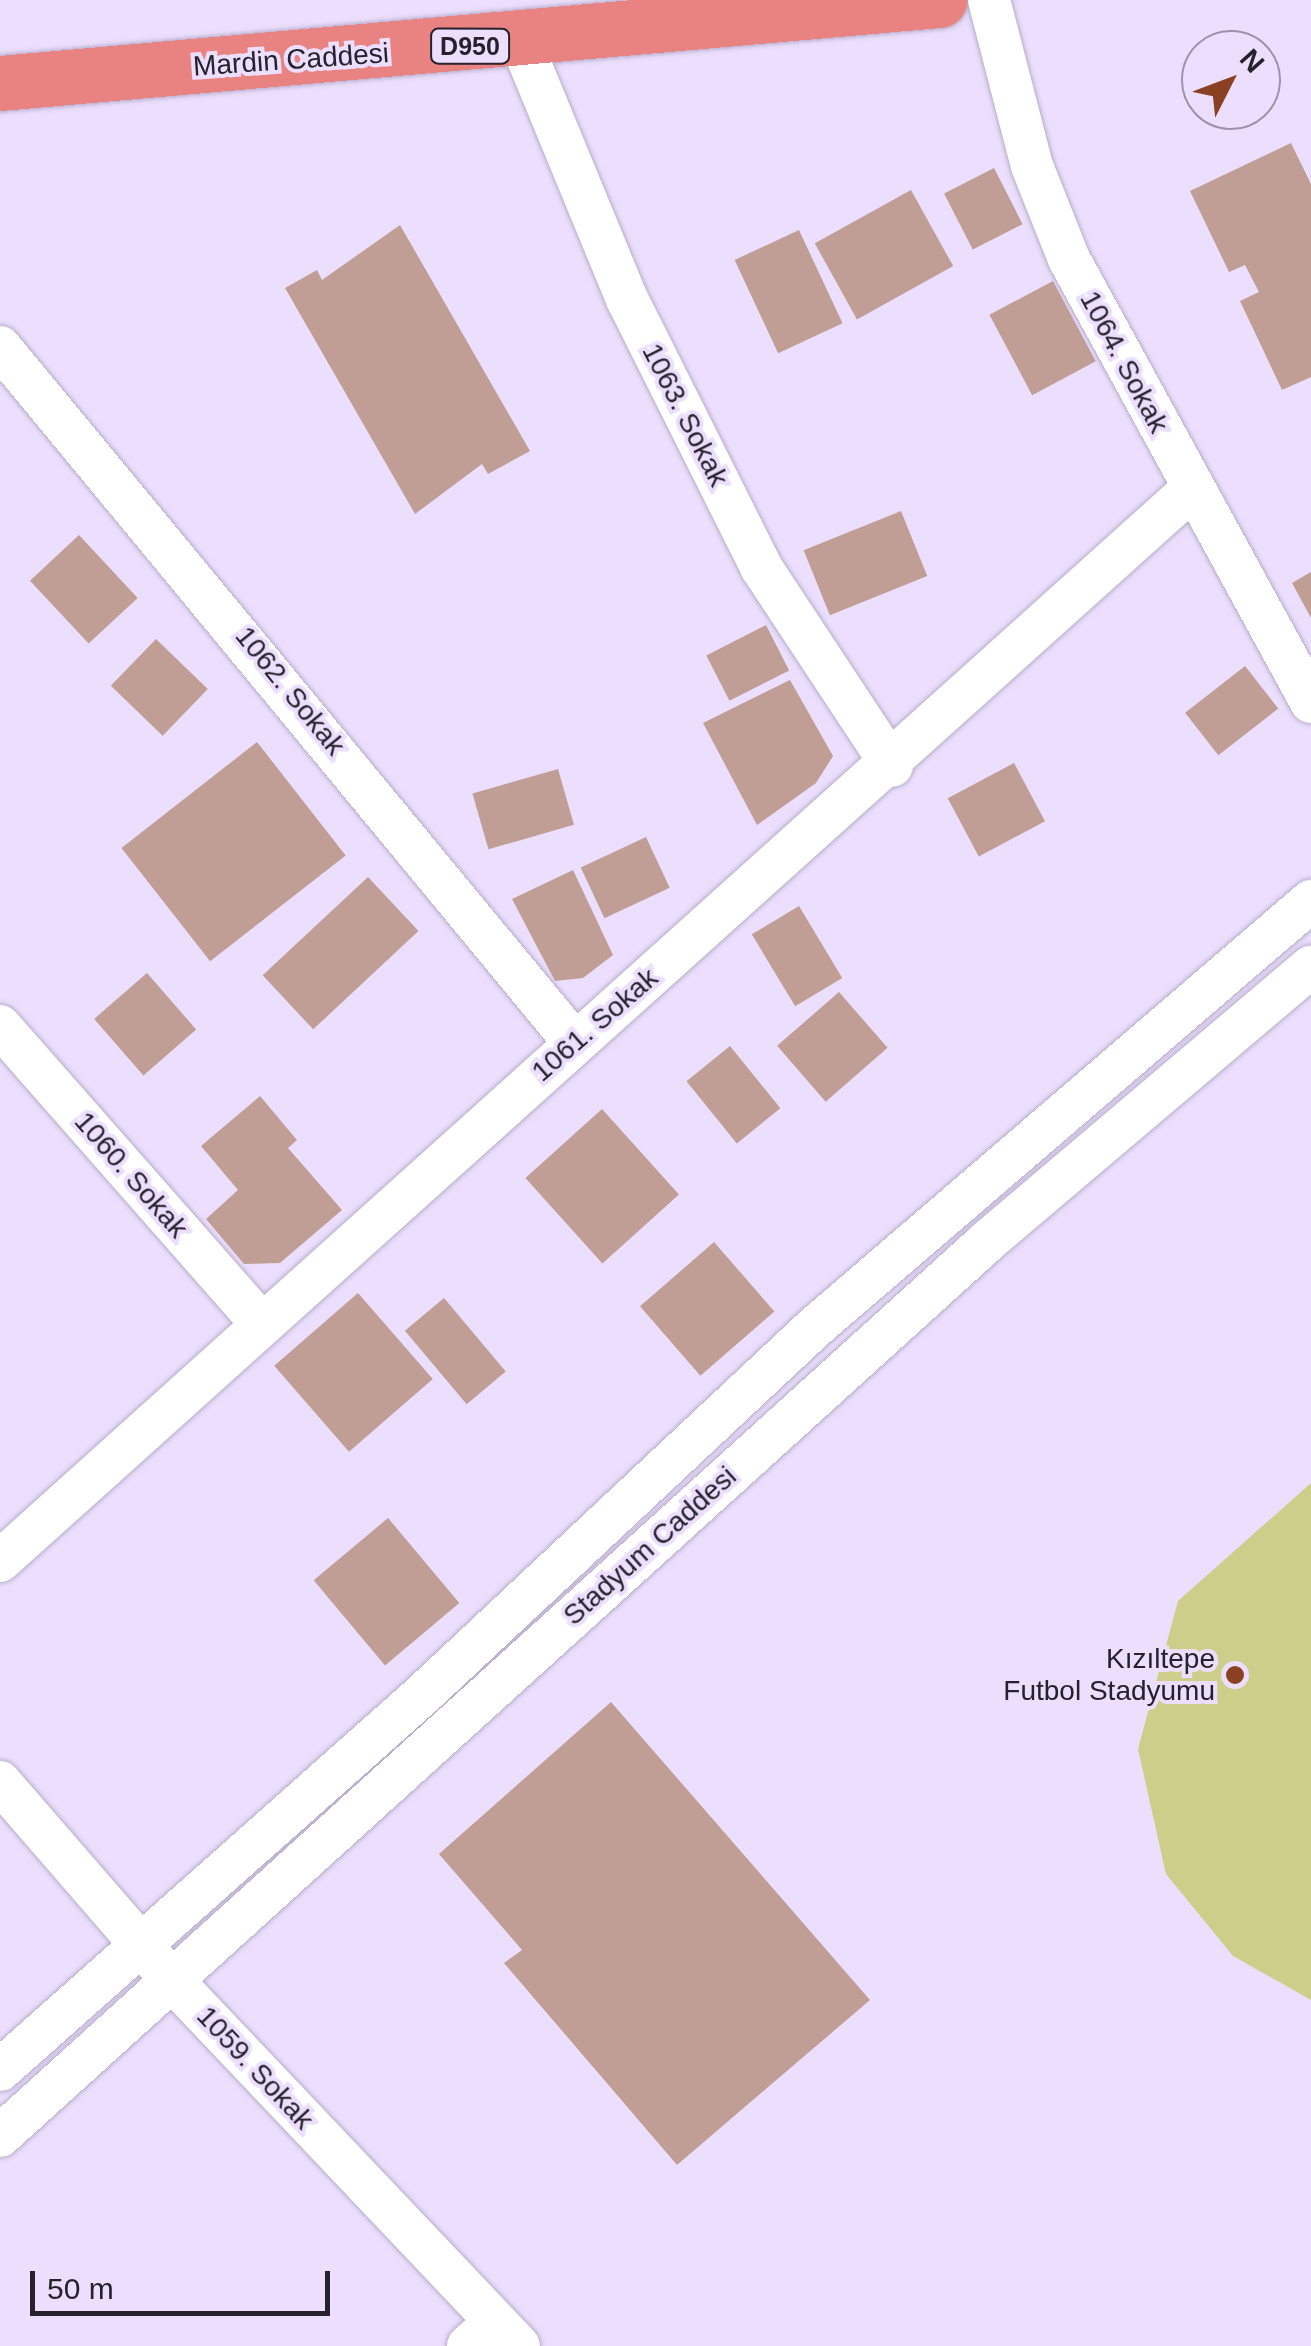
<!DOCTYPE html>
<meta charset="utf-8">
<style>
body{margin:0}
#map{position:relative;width:1311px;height:2346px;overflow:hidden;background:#ebdffd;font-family:Arial,sans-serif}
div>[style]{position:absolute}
.green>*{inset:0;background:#ccce8a}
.building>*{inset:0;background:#c09e96;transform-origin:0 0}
.roads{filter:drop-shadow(0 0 2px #b8adca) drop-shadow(0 0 2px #b8adca)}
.minor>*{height:42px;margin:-21px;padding:0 21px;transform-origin:21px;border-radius:21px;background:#fff}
.highway>*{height:55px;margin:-27.5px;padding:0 27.5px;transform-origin:27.5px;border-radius:27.5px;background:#e98381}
.dots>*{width:28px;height:28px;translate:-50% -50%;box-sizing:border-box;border:5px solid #ebdffd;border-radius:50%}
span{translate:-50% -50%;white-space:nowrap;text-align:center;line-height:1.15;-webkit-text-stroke:8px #ebdffd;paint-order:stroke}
.shield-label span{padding:2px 8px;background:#ebdffd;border:2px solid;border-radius:8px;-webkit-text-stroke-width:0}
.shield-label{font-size:25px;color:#26212c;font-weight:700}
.street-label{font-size:28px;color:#26212c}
.poi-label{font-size:28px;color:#26212c}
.right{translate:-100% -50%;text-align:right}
.north{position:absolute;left:1181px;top:30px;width:100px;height:100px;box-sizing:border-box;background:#ebdffd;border:2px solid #9c93a9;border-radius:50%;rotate:48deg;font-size:28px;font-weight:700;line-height:40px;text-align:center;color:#26212c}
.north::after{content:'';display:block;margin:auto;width:35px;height:45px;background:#8a4123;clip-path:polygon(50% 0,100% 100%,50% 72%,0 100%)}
.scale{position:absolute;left:30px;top:2271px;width:300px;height:45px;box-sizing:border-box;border:5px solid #26212c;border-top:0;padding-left:12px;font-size:30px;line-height:35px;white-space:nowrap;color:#26212c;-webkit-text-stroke:8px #ebdffd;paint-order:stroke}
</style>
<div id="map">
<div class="green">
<div style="clip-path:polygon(1311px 1483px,1311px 2000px,1233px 1956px,1166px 1874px,1138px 1749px,1178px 1601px)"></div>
</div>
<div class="building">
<div style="clip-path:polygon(1291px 143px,1311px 184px,1311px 377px,1282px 390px,1240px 301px,1259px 292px,1245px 265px,1229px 272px,1190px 191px)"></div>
<div style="left:994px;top:168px;width:63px;height:56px;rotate:63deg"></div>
<div style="left:911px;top:190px;width:87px;height:110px;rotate:61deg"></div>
<div style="clip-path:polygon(400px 225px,530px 451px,488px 474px,482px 464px,415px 514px,285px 288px,317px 270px,322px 280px)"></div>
<div style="left:799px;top:230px;width:103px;height:71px;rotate:65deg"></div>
<div style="left:1053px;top:281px;width:91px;height:72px;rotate:62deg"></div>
<div style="left:901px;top:511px;width:70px;height:105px;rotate:68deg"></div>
<div style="left:79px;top:535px;width:86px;height:67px;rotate:47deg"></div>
<div style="clip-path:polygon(1311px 572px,1311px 618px,1292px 583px)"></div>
<div style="left:766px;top:625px;width:51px;height:67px;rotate:63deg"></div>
<div style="left:156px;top:639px;width:72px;height:65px;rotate:44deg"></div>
<div style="left:1245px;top:666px;width:54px;height:76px;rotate:52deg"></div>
<div style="clip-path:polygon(790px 680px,833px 756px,816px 783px,757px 825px,703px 723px)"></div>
<div style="left:257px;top:742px;width:144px;height:172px;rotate:52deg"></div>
<div style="left:1014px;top:763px;width:66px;height:75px;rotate:62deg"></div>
<div style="left:558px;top:769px;width:58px;height:89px;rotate:74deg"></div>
<div style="left:646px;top:837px;width:56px;height:72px;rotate:65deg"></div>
<div style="clip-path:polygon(573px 870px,613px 955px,583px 978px,555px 981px,512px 899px)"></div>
<div style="left:368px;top:877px;width:74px;height:144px;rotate:47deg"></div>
<div style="left:799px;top:906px;width:84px;height:55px;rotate:59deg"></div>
<div style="left:147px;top:973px;width:75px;height:70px;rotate:49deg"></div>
<div style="left:839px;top:992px;width:74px;height:82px;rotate:49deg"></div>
<div style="left:730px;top:1046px;width:80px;height:56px;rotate:51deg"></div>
<div style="clip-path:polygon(260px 1096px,297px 1140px,288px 1148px,342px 1210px,280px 1263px,244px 1264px,206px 1219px,238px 1190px,201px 1146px)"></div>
<div style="left:602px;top:1109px;width:115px;height:103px;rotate:48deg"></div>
<div style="left:714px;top:1242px;width:92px;height:98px;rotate:49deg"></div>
<div style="left:358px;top:1293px;width:114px;height:111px;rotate:49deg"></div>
<div style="left:444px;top:1298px;width:96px;height:51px;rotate:50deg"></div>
<div style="left:388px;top:1518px;width:111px;height:97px;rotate:50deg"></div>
<div style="clip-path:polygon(611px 1702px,870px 2000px,677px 2165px,504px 1963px,522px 1950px,439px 1854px)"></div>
</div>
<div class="roads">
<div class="minor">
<div style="left:989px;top:0;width:171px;rotate:75.5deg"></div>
<div style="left:1032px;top:166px;width:100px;rotate:68.3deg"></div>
<div style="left:1069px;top:259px;width:505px;rotate:61.35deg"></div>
<div style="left:521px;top:42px;width:278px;rotate:67.6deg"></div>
<div style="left:627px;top:299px;width:300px;rotate:63.4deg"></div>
<div style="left:761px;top:567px;width:238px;rotate:56.6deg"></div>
<div style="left:0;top:347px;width:901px;rotate:50.45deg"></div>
<div style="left:0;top:1026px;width:397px;rotate:48.7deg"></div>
<div style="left:0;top:1561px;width:1602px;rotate:-41.96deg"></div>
<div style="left:0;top:1782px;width:259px;rotate:49.1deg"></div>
<div style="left:170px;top:1978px;width:507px;rotate:46.52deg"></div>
<div style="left:0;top:2070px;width:562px;rotate:-41.61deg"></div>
<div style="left:420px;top:1697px;width:541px;rotate:-43.13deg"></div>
<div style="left:815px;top:1327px;width:654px;rotate:-40.66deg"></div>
<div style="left:0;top:2136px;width:1336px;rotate:-42.18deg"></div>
<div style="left:990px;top:1239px;width:421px;rotate:-40.3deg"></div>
<div style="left:468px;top:2346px;width:36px;rotate:-42deg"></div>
</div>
<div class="highway">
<div style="left:0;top:83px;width:943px;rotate:-5.05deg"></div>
</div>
</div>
<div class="dots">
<div style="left:1235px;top:1675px;background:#8a4123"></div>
</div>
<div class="shield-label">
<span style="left:470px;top:46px">D950</span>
</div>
<div class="street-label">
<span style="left:291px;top:60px;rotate:-4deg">Mardin Caddesi</span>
<span style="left:1124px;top:362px;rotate:62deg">1064. Sokak</span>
<span style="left:685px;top:415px;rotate:63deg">1063. Sokak</span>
<span style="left:290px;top:691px;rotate:51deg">1062. Sokak</span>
<span style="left:595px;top:1025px;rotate:-41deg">1061. Sokak</span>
<span style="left:131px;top:1175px;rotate:49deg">1060. Sokak</span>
<span style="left:650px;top:1546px;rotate:-42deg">Stadyum Caddesi</span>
<span style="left:255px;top:2068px;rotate:47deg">1059. Sokak</span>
</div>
<div class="poi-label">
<span class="right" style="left:1215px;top:1675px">Kızıltepe<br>Futbol Stadyumu</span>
</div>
<div class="north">N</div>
<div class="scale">50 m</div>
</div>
